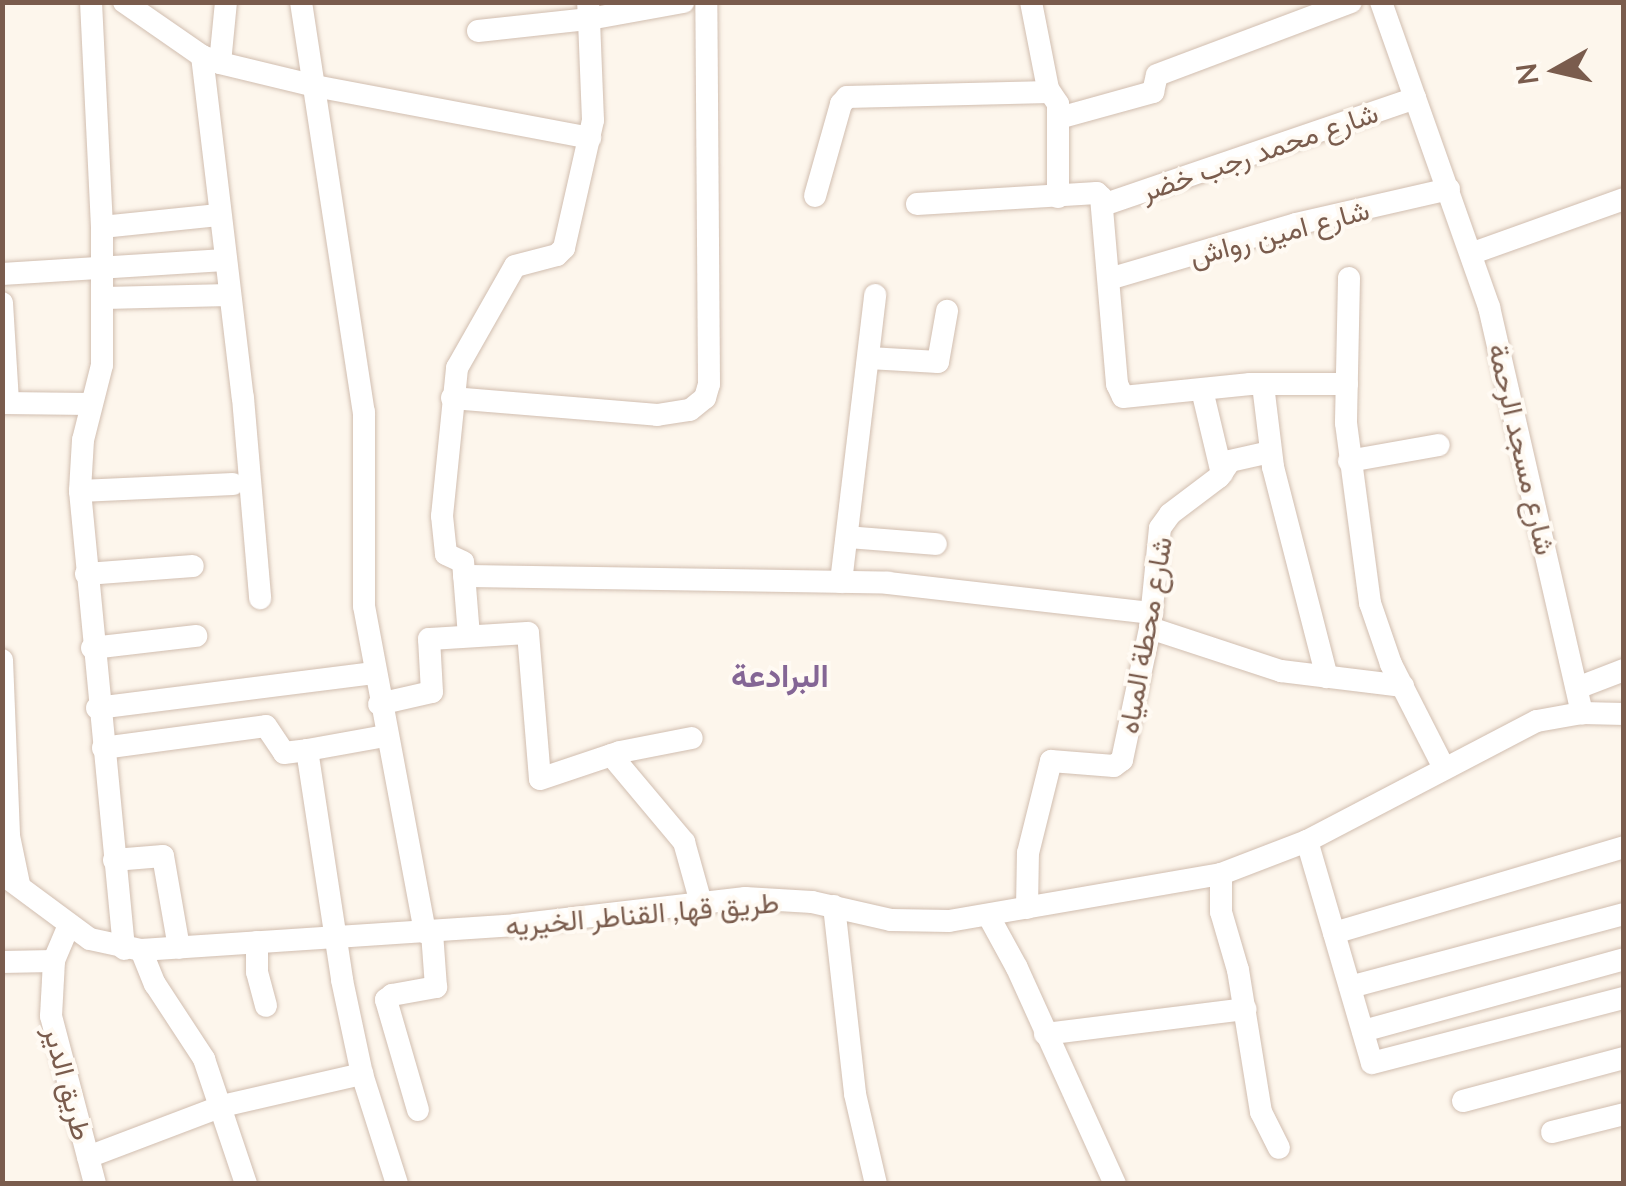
<!DOCTYPE html>
<meta charset="utf-8">
<style>
body{margin:0}
#map{position:relative;width:1626px;height:1186px;overflow:hidden;background:#fdf6ec;font-family:Lato,Vazirmatn,sans-serif}
div>[style]{position:absolute}
.roads{filter:drop-shadow(0 0 2px #d1beb0) drop-shadow(0 0 2px #d1beb0)}
.minor>*{height:22px;margin:-11px;padding:0 11px;transform-origin:11px;border-radius:11px;background:#fff}
span{translate:-50% -50%;white-space:nowrap;text-align:center;line-height:1.15;-webkit-text-stroke:8px #fffaf3;paint-order:stroke}
.street-label{font-size:28px;color:#7a5c4d}
.quarter-label{font-size:32px;color:#846695;font-weight:700}
.frame{position:absolute;inset:0;border:5px solid #7a5c4d;pointer-events:none}
.north{position:absolute;left:1506px;top:20px;width:100px;height:100px;-webkit-text-stroke:8px #fffaf3;paint-order:stroke;rotate:262deg;font-size:28px;font-weight:700;line-height:40px;text-align:center;color:#7a5c4d}
.north::after{content:'';display:block;margin:auto;width:35px;height:45px;background:#7a5c4d;clip-path:polygon(50% 0,100% 100%,50% 72%,0 100%)}
</style>
<div id="map">
<div class="roads">
<div class="minor">
<div style="left:91px;top:2px;width:225px;rotate:87.2deg"></div>
<div style="left:102px;top:227px;width:138px;rotate:90deg"></div>
<div style="left:102px;top:365px;width:77px;rotate:104.2deg"></div>
<div style="left:83px;top:440px;width:51px;rotate:93.4deg"></div>
<div style="left:80px;top:491px;width:460px;rotate:84.5deg"></div>
<div style="left:124px;top:2px;width:95px;rotate:34.7deg"></div>
<div style="left:202px;top:56px;width:19px;rotate:21deg"></div>
<div style="left:220px;top:63px;width:98px;rotate:13.6deg"></div>
<div style="left:315px;top:86px;width:280px;rotate:10.7deg"></div>
<div style="left:301px;top:2px;width:415px;rotate:81.3deg"></div>
<div style="left:364px;top:412px;width:194px;rotate:90deg"></div>
<div style="left:364px;top:606px;width:332px;rotate:79.4deg"></div>
<div style="left:1031px;top:2px;width:89px;rotate:78.9deg"></div>
<div style="left:1048px;top:89px;width:18px;rotate:56deg"></div>
<div style="left:1058px;top:104px;width:93px;rotate:90deg"></div>
<div style="left:1381px;top:2px;width:324px;rotate:70.5deg"></div>
<div style="left:1489px;top:307px;width:417px;rotate:77.1deg"></div>
<div style="left:478px;top:31px;width:112px;rotate:-6.2deg"></div>
<div style="left:589px;top:19px;width:17px;rotate:-93deg"></div>
<div style="left:202px;top:56px;width:344px;rotate:83.2deg"></div>
<div style="left:243px;top:398px;width:201px;rotate:85.1deg"></div>
<div style="left:220px;top:63px;width:61px;rotate:-84.4deg"></div>
<div style="left:1059px;top:118px;width:98px;rotate:-15.5deg"></div>
<div style="left:1153px;top:92px;width:17px;rotate:-77deg"></div>
<div style="left:1157px;top:75px;width:207px;rotate:-20.6deg"></div>
<div style="left:815px;top:196px;width:96px;rotate:-74.2deg"></div>
<div style="left:841px;top:104px;width:9px;rotate:-49deg"></div>
<div style="left:847px;top:97px;width:202px;rotate:-1.4deg"></div>
<div style="left:917px;top:204px;width:180px;rotate:-3.5deg"></div>
<div style="left:1097px;top:193px;width:6px;rotate:45deg"></div>
<div style="left:1101px;top:197px;width:188px;rotate:85.1deg"></div>
<div style="left:1117px;top:384px;width:14px;rotate:65deg"></div>
<div style="left:1123px;top:397px;width:128px;rotate:-5.8deg"></div>
<div style="left:1250px;top:384px;width:97px"></div>
<div style="left:1103px;top:205px;width:330px;rotate:-18.9deg"></div>
<div style="left:102px;top:227px;width:117px;rotate:-5.9deg"></div>
<div style="left:1473px;top:253px;width:160px;rotate:-19.7deg"></div>
<div style="left:2px;top:274px;width:223px;rotate:-3.6deg"></div>
<div style="left:1349px;top:278px;width:145px;rotate:91.2deg"></div>
<div style="left:1346px;top:423px;width:182px;rotate:82.4deg"></div>
<div style="left:1370px;top:603px;width:65px;rotate:71deg"></div>
<div style="left:1391px;top:664px;width:117px;rotate:63deg"></div>
<div style="left:1109px;top:279px;width:195px;rotate:-16.4deg"></div>
<div style="left:1296px;top:224px;width:157px;rotate:-12.9deg"></div>
<div style="left:104px;top:298px;width:126px;rotate:-1.4deg"></div>
<div style="left:2px;top:303px;width:99px;rotate:86.5deg"></div>
<div style="left:869px;top:358px;width:69px;rotate:3.3deg"></div>
<div style="left:938px;top:362px;width:52px;rotate:-80deg"></div>
<div style="left:1263px;top:385px;width:83px;rotate:83deg"></div>
<div style="left:1273px;top:467px;width:217px;rotate:75.6deg"></div>
<div style="left:1202px;top:390px;width:86px;rotate:76.6deg"></div>
<div style="left:452px;top:398px;width:206px;rotate:4.7deg"></div>
<div style="left:657px;top:415px;width:33px;rotate:-9deg"></div>
<div style="left:690px;top:410px;width:19px;rotate:-39deg"></div>
<div style="left:705px;top:398px;width:15px;rotate:-74deg"></div>
<div style="left:709px;top:384px;width:382px;rotate:-90.4deg"></div>
<div style="left:2px;top:403px;width:89px;rotate:0.6deg"></div>
<div style="left:1349px;top:461px;width:91px;rotate:-10.1deg"></div>
<div style="left:80px;top:491px;width:153px;rotate:-2.6deg"></div>
<div style="left:847px;top:537px;width:89px;rotate:4.5deg"></div>
<div style="left:86px;top:574px;width:107px;rotate:-4.3deg"></div>
<div style="left:464px;top:576px;width:424px;rotate:0.9deg"></div>
<div style="left:888px;top:583px;width:266px;rotate:6.5deg"></div>
<div style="left:841px;top:582px;width:289px;rotate:-83.2deg"></div>
<div style="left:1150px;top:628px;width:138px;rotate:18.2deg"></div>
<div style="left:1281px;top:671px;width:123px;rotate:7deg"></div>
<div style="left:469px;top:636px;width:74px;rotate:-94.6deg"></div>
<div style="left:463px;top:562px;width:19px;rotate:-155deg"></div>
<div style="left:446px;top:554px;width:38px;rotate:-96deg"></div>
<div style="left:442px;top:516px;width:149px;rotate:-84.2deg"></div>
<div style="left:457px;top:368px;width:117px;rotate:-60.4deg"></div>
<div style="left:515px;top:266px;width:43px;rotate:-14.7deg"></div>
<div style="left:557px;top:255px;width:10px;rotate:-45deg"></div>
<div style="left:564px;top:248px;width:131px;rotate:-77.2deg"></div>
<div style="left:593px;top:120px;width:101px;rotate:-92.3deg"></div>
<div style="left:589px;top:19px;width:96px;rotate:-10.3deg"></div>
<div style="left:92px;top:648px;width:105px;rotate:-6.6deg"></div>
<div style="left:2px;top:660px;width:176px;rotate:87.7deg"></div>
<div style="left:9px;top:836px;width:49px;rotate:78.2deg"></div>
<div style="left:1577px;top:688px;width:50px;rotate:-21deg"></div>
<div style="left:379px;top:704px;width:54px;rotate:-12.8deg"></div>
<div style="left:432px;top:692px;width:53px;rotate:-93.2deg"></div>
<div style="left:429px;top:639px;width:99px;rotate:-3.5deg"></div>
<div style="left:528px;top:633px;width:146px;rotate:85.3deg"></div>
<div style="left:540px;top:779px;width:84px;rotate:-18.6deg"></div>
<div style="left:620px;top:752px;width:73px;rotate:-11deg"></div>
<div style="left:97px;top:708px;width:279px;rotate:-7.2deg"></div>
<div style="left:385px;top:736px;width:79px;rotate:169.8deg"></div>
<div style="left:307px;top:750px;width:233px;rotate:81.3deg"></div>
<div style="left:342px;top:980px;width:96px;rotate:78deg"></div>
<div style="left:362px;top:1074px;width:115px;rotate:72.3deg"></div>
<div style="left:103px;top:748px;width:164px;rotate:-7.7deg"></div>
<div style="left:266px;top:726px;width:32px;rotate:56deg"></div>
<div style="left:284px;top:753px;width:23px;rotate:-7deg"></div>
<div style="left:611px;top:755px;width:114px;rotate:50deg"></div>
<div style="left:684px;top:842px;width:63px;rotate:74.4deg"></div>
<div style="left:1307px;top:841px;width:231px;rotate:73.7deg"></div>
<div style="left:1372px;top:1063px;width:260px;rotate:-14.5deg"></div>
<div style="left:114px;top:860px;width:49px;rotate:-4.7deg"></div>
<div style="left:163px;top:856px;width:93px;rotate:80.1deg"></div>
<div style="left:2px;top:874px;width:109px;rotate:36.5deg"></div>
<div style="left:90px;top:939px;width:52px;rotate:12.2deg"></div>
<div style="left:141px;top:950px;width:375px;rotate:-3.8deg"></div>
<div style="left:515px;top:925px;width:232px;rotate:-6.7deg"></div>
<div style="left:745px;top:898px;width:67px;rotate:3.4deg"></div>
<div style="left:812px;top:902px;width:81px;rotate:12.8deg"></div>
<div style="left:891px;top:920px;width:58px;rotate:1deg"></div>
<div style="left:949px;top:921px;width:276px;rotate:-9.8deg"></div>
<div style="left:1221px;top:874px;width:92px;rotate:-21deg"></div>
<div style="left:1307px;top:841px;width:259px;rotate:-27.6deg"></div>
<div style="left:1537px;top:721px;width:46px;rotate:-10.1deg"></div>
<div style="left:1582px;top:713px;width:42px;rotate:1.4deg"></div>
<div style="left:1221px;top:874px;width:38px;rotate:90deg"></div>
<div style="left:1221px;top:912px;width:60px;rotate:73.7deg"></div>
<div style="left:1238px;top:970px;width:144px;rotate:80.8deg"></div>
<div style="left:1261px;top:1112px;width:40px;rotate:63.4deg"></div>
<div style="left:834px;top:906px;width:189px;rotate:83.6deg"></div>
<div style="left:855px;top:1094px;width:92px;rotate:76.9deg"></div>
<div style="left:1027px;top:908px;width:55px;rotate:-89deg"></div>
<div style="left:1028px;top:853px;width:95px;rotate:-76deg"></div>
<div style="left:1051px;top:761px;width:63px;rotate:4.5deg"></div>
<div style="left:1114px;top:766px;width:10px;rotate:-37deg"></div>
<div style="left:1122px;top:760px;width:135px;rotate:-78deg"></div>
<div style="left:1150px;top:628px;width:100px;rotate:-84.3deg"></div>
<div style="left:1160px;top:528px;width:17px;rotate:-54deg"></div>
<div style="left:1170px;top:514px;width:61px;rotate:-37.1deg"></div>
<div style="left:1219px;top:477px;width:19px;rotate:-55deg"></div>
<div style="left:1230px;top:461px;width:41px;rotate:-12.7deg"></div>
<div style="left:988px;top:915px;width:60px;rotate:61.3deg"></div>
<div style="left:1017px;top:968px;width:237px;rotate:65.6deg"></div>
<div style="left:69px;top:925px;width:39px;rotate:113deg"></div>
<div style="left:54px;top:961px;width:55px;rotate:93.1deg"></div>
<div style="left:51px;top:1016px;width:174px;rotate:75.3deg"></div>
<div style="left:1334px;top:933px;width:302px;rotate:-16.5deg"></div>
<div style="left:257px;top:942px;width:30px;rotate:90deg"></div>
<div style="left:257px;top:972px;width:35px;rotate:75deg"></div>
<div style="left:141px;top:950px;width:37px;rotate:68deg"></div>
<div style="left:155px;top:984px;width:90px;rotate:56.8deg"></div>
<div style="left:204px;top:1059px;width:132px;rotate:71.4deg"></div>
<div style="left:2px;top:962px;width:52px;rotate:-1.1deg"></div>
<div style="left:1350px;top:987px;width:284px;rotate:-14.9deg"></div>
<div style="left:1363px;top:1031px;width:271px;rotate:-15.4deg"></div>
<div style="left:1045px;top:1034px;width:202px;rotate:-7.1deg"></div>
<div style="left:1463px;top:1101px;width:167px;rotate:-15deg"></div>
<div style="left:418px;top:1110px;width:115px;rotate:-106.2deg"></div>
<div style="left:386px;top:1000px;width:8px;rotate:-40deg"></div>
<div style="left:392px;top:995px;width:45px;rotate:-10.3deg"></div>
<div style="left:436px;top:987px;width:55px;rotate:-94.2deg"></div>
<div style="left:1552px;top:1132px;width:74px;rotate:-14deg"></div>
<div style="left:88px;top:1157px;width:143px;rotate:-20.8deg"></div>
<div style="left:222px;top:1106px;width:144px;rotate:-12.9deg"></div>
</div>
</div>
<div class="street-label">
<span style="left:1259px;top:151px;rotate:-19deg">شارع محمد رجب خضر</span>
<span style="left:1279px;top:232px;rotate:-15deg">شارع امين رواش</span>
<span style="left:1523px;top:449px;rotate:77deg">شارع مسجد الرحمة</span>
<span style="left:1144px;top:635px;rotate:-80deg">شارع محطة المياه</span>
<span style="left:642px;top:913px;rotate:-5deg">طريق قها, القناطر الخيريه</span>
<span style="left:69px;top:1083px;rotate:75deg">طريق الدير</span>
</div>
<div class="quarter-label">
<span style="left:780px;top:675px">البرادعة</span>
</div>
<div class="frame"></div>
<div class="north">N</div>
</div>
